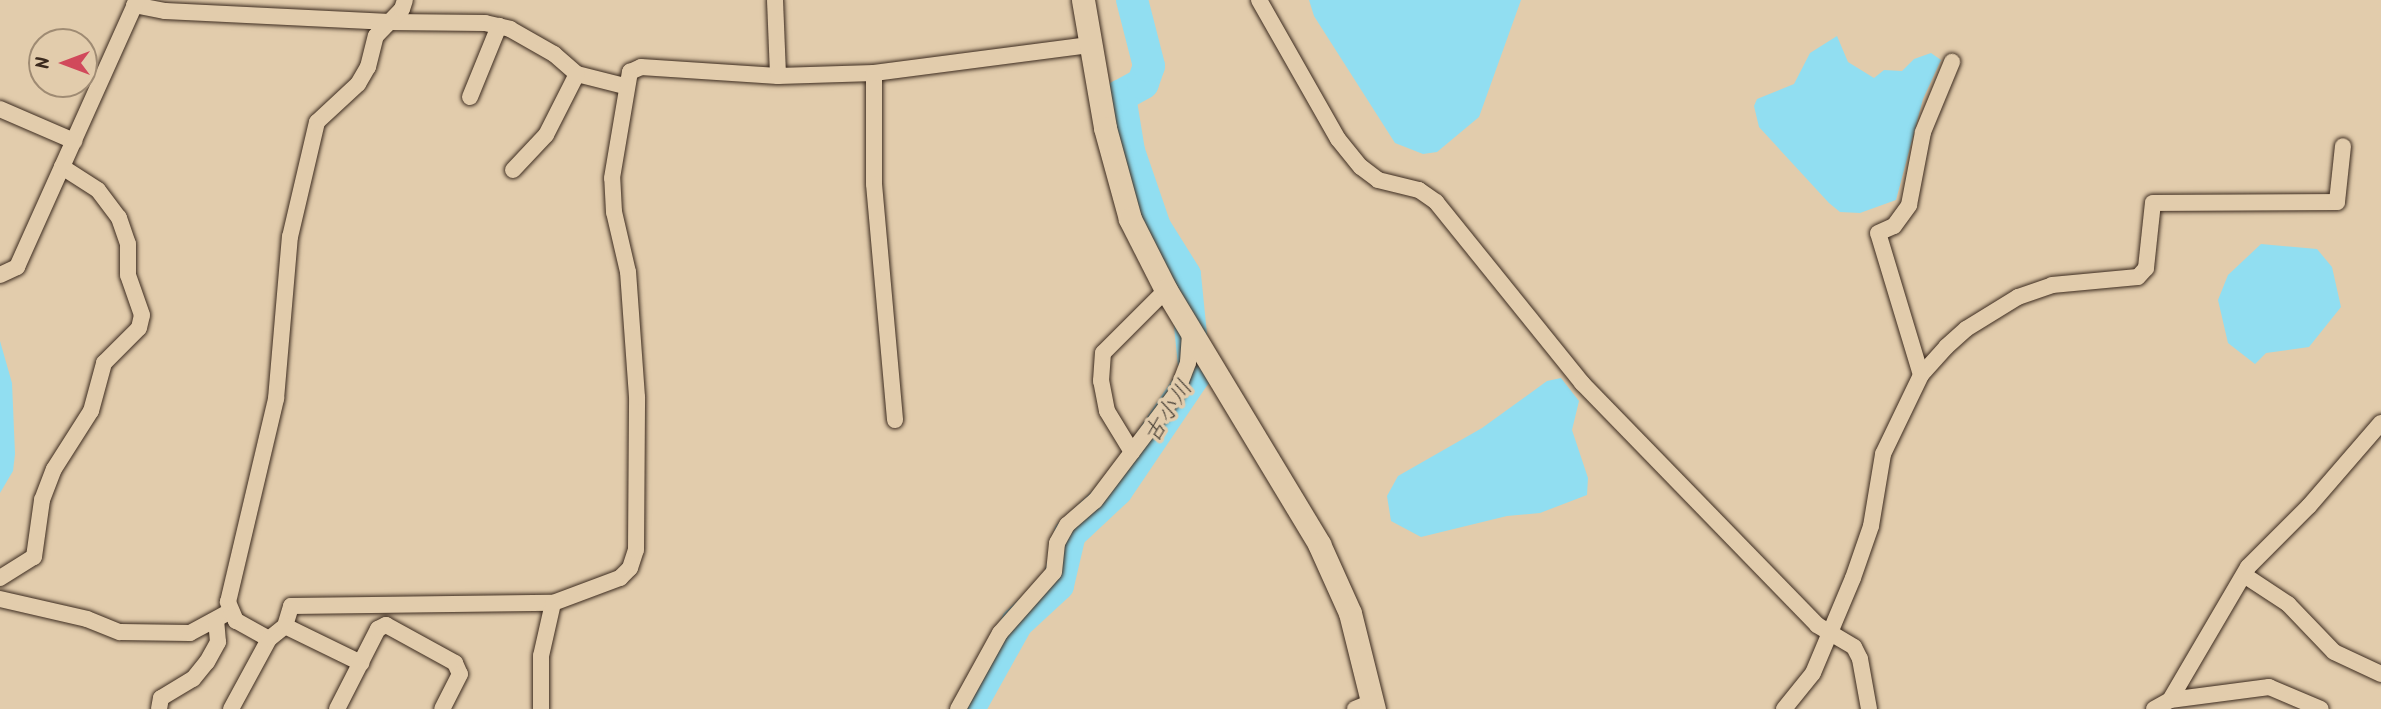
<!DOCTYPE html>
<meta charset="utf-8">
<style>
body{margin:0}
#map{position:relative;width:2381px;height:709px;overflow:hidden;background:#e2ccac;font-family:Kalam,"Klee One",sans-serif}
div>[style]{position:absolute}
.water>*{inset:0;background:#91def1}
.river>*{height:32px;margin:-16px;padding:0 16px;transform-origin:16px;border-radius:16px;background:#91def1}
.roads{filter:drop-shadow(0 0 2px #3b2a1e) drop-shadow(0 0 2px #3b2a1e)}
.street>*{height:16px;margin:-8px;padding:0 8px;transform-origin:8px;border-radius:8px;background:#e2ccac}
.secondary>*{height:23px;margin:-11.5px;padding:0 11.5px;transform-origin:11.5px;border-radius:11.5px;background:#e2ccac}
span{translate:-50% -50%;white-space:nowrap;text-align:center;line-height:1.15;-webkit-text-stroke:7px #e2ccac;paint-order:stroke}
.water-label{font-size:23px;color:#443c33;font-style:italic}
.north{position:absolute;left:28px;top:28px;width:70px;height:70px;box-sizing:border-box;background:#e2ccac;border:2px solid #9f8b73;border-radius:50%;rotate:270deg;font-size:19px;font-weight:700;line-height:28px;text-align:center;color:#3b2a1e}
.north::after{content:'';display:block;margin:auto;width:24px;height:32px;background:#d1495b;clip-path:polygon(50% 0,100% 100%,50% 72%,0 100%)}
</style>
<div id="map">
<div class="water">
<div style="clip-path:polygon(1309px 0,1521px 0,1479px 117px,1437px 152px,1423px 154px,1395px 143px,1314px 16px)"></div>
<div style="clip-path:polygon(1837px 36px,1848px 62px,1874px 78px,1884px 70px,1902px 71px,1914px 59px,1931px 53px,1941px 60px,1923px 99px,1896px 200px,1860px 213px,1840px 212px,1829px 203px,1759px 127px,1754px 106px,1757px 99px,1794px 84px,1810px 53px)"></div>
<div style="clip-path:polygon(2261px 244px,2317px 249px,2332px 267px,2341px 307px,2309px 347px,2266px 353px,2255px 364px,2228px 343px,2218px 300px,2228px 275px)"></div>
<div style="clip-path:polygon(0 341px,12px 383px,15px 454px,13px 471px,0 493px)"></div>
<div style="clip-path:polygon(1561px 378px,1579px 401px,1572px 430px,1588px 478px,1587px 495px,1540px 513px,1507px 516px,1421px 537px,1391px 521px,1387px 496px,1398px 476px,1482px 428px,1547px 381px)"></div>
</div>
<div class="river">
<div style="left:969px;top:709px;width:98px;rotate:-60.8deg"></div>
<div style="left:1017px;top:623px;width:56px;rotate:-42.8deg"></div>
<div style="left:1058px;top:585px;width:52px;rotate:-76.8deg"></div>
<div style="left:1070px;top:534px;width:64px;rotate:-43.1deg"></div>
<div style="left:1117px;top:490px;width:139px;rotate:-55.9deg"></div>
<div style="left:1195px;top:375px;width:100px;rotate:-95.7deg"></div>
<div style="left:1185px;top:275px;width:57px;rotate:-122deg"></div>
<div style="left:1155px;top:227px;width:80px;rotate:-108.9deg"></div>
<div style="left:1129px;top:151px;width:56px;rotate:-99.3deg"></div>
<div style="left:1120px;top:96px;width:26px;rotate:-29deg"></div>
<div style="left:1143px;top:83px;width:18px;rotate:-71deg"></div>
<div style="left:1149px;top:66px;width:68px;rotate:-104.4deg"></div>
</div>
<div class="roads">
<div class="street">
<div style="left:775px;top:0;width:76px;rotate:87.7deg"></div>
<div style="left:1259px;top:0;width:160px;rotate:60.4deg"></div>
<div style="left:1338px;top:139px;width:36px;rotate:51deg"></div>
<div style="left:1361px;top:167px;width:21px;rotate:37deg"></div>
<div style="left:1378px;top:180px;width:42px;rotate:13.7deg"></div>
<div style="left:1419px;top:190px;width:21px;rotate:35deg"></div>
<div style="left:1436px;top:202px;width:233px;rotate:51.1deg"></div>
<div style="left:1582px;top:383px;width:337px;rotate:45.8deg"></div>
<div style="left:1817px;top:625px;width:43px;rotate:30.7deg"></div>
<div style="left:1854px;top:647px;width:13px;rotate:63deg"></div>
<div style="left:1860px;top:659px;width:51px;rotate:79.8deg"></div>
<div style="left:134px;top:5px;width:32px;rotate:11deg"></div>
<div style="left:165px;top:11px;width:225px;rotate:2.8deg"></div>
<div style="left:390px;top:22px;width:95px;rotate:0.6deg"></div>
<div style="left:485px;top:23px;width:26px;rotate:13deg"></div>
<div style="left:510px;top:29px;width:51px;rotate:29.6deg"></div>
<div style="left:554px;top:54px;width:30px;rotate:41deg"></div>
<div style="left:577px;top:74px;width:49px;rotate:14.3deg"></div>
<div style="left:874px;top:73px;width:111px;rotate:90deg"></div>
<div style="left:874px;top:184px;width:237px;rotate:84.9deg"></div>
<div style="left:470px;top:97px;width:77px;rotate:-67.8deg"></div>
<div style="left:0;top:109px;width:81px;rotate:23.4deg"></div>
<div style="left:513px;top:170px;width:48px;rotate:-46.7deg"></div>
<div style="left:546px;top:135px;width:68px;rotate:-63.1deg"></div>
<div style="left:0;top:275px;width:19px;rotate:-25deg"></div>
<div style="left:17px;top:267px;width:293px;rotate:-65.8deg"></div>
<div style="left:1921px;top:375px;width:148px;rotate:-106.8deg"></div>
<div style="left:1878px;top:233px;width:17px;rotate:-24deg"></div>
<div style="left:1894px;top:226px;width:26px;rotate:-54deg"></div>
<div style="left:1909px;top:205px;width:74px;rotate:-79.1deg"></div>
<div style="left:1923px;top:132px;width:76px;rotate:-67.5deg"></div>
<div style="left:1132px;top:452px;width:48px;rotate:-121.4deg"></div>
<div style="left:1107px;top:411px;width:31px;rotate:-101deg"></div>
<div style="left:1101px;top:381px;width:28px;rotate:-86deg"></div>
<div style="left:1103px;top:353px;width:89px;rotate:-45deg"></div>
<div style="left:2244px;top:575px;width:53px;rotate:33.4deg"></div>
<div style="left:2288px;top:604px;width:66px;rotate:46.2deg"></div>
<div style="left:2334px;top:652px;width:52px;rotate:25.1deg"></div>
<div style="left:0;top:578px;width:40px;rotate:-32deg"></div>
<div style="left:34px;top:557px;width:58px;rotate:-82deg"></div>
<div style="left:42px;top:500px;width:33px;rotate:-69deg"></div>
<div style="left:54px;top:469px;width:69px;rotate:-57.5deg"></div>
<div style="left:91px;top:411px;width:50px;rotate:-74.8deg"></div>
<div style="left:104px;top:363px;width:49px;rotate:-45deg"></div>
<div style="left:139px;top:328px;width:13px;rotate:-77deg"></div>
<div style="left:142px;top:315px;width:42px;rotate:-109.3deg"></div>
<div style="left:128px;top:275px;width:31px;rotate:-90deg"></div>
<div style="left:128px;top:244px;width:28px;rotate:-109deg"></div>
<div style="left:119px;top:218px;width:35px;rotate:-127deg"></div>
<div style="left:98px;top:190px;width:43px;rotate:-147.4deg"></div>
<div style="left:0;top:599px;width:89px;rotate:12.9deg"></div>
<div style="left:87px;top:619px;width:35px;rotate:22deg"></div>
<div style="left:120px;top:632px;width:70px;rotate:0.8deg"></div>
<div style="left:190px;top:633px;width:44px;rotate:-28.3deg"></div>
<div style="left:285px;top:626px;width:21px;rotate:-73deg"></div>
<div style="left:291px;top:606px;width:262px;rotate:-0.7deg"></div>
<div style="left:269px;top:639px;width:38px;rotate:-151deg"></div>
<div style="left:236px;top:621px;width:21px;rotate:-113deg"></div>
<div style="left:228px;top:602px;width:209px;rotate:-76.7deg"></div>
<div style="left:276px;top:399px;width:163px;rotate:-85.1deg"></div>
<div style="left:290px;top:237px;width:118px;rotate:-76.8deg"></div>
<div style="left:317px;top:122px;width:56px;rotate:-42.8deg"></div>
<div style="left:358px;top:84px;width:20px;rotate:-60deg"></div>
<div style="left:368px;top:67px;width:32px;rotate:-76deg"></div>
<div style="left:376px;top:36px;width:37px;rotate:-46deg"></div>
<div style="left:402px;top:9px;width:9px;rotate:-72deg"></div>
<div style="left:2170px;top:700px;width:154px;rotate:-59.6deg"></div>
<div style="left:2248px;top:567px;width:86px;rotate:-45deg"></div>
<div style="left:2309px;top:506px;width:110px;rotate:-49.1deg"></div>
<div style="left:159px;top:709px;width:11px;rotate:-80deg"></div>
<div style="left:161px;top:698px;width:37px;rotate:-31deg"></div>
<div style="left:193px;top:679px;width:22px;rotate:-51deg"></div>
<div style="left:207px;top:662px;width:23px;rotate:-61deg"></div>
<div style="left:218px;top:642px;width:22px;rotate:-95deg"></div>
<div style="left:231px;top:709px;width:80px;rotate:-61.5deg"></div>
<div style="left:269px;top:639px;width:21px;rotate:-39deg"></div>
<div style="left:285px;top:626px;width:85px;rotate:26deg"></div>
<div style="left:337px;top:709px;width:90px;rotate:-62.9deg"></div>
<div style="left:378px;top:629px;width:9px;rotate:-27deg"></div>
<div style="left:386px;top:625px;width:79px;rotate:28.8deg"></div>
<div style="left:455px;top:663px;width:12px;rotate:66deg"></div>
<div style="left:460px;top:674px;width:39px;rotate:117deg"></div>
<div style="left:541px;top:709px;width:53px;rotate:-90deg"></div>
<div style="left:541px;top:656px;width:54px;rotate:-77.2deg"></div>
<div style="left:553px;top:603px;width:72px;rotate:-20.5deg"></div>
<div style="left:620px;top:578px;width:14px;rotate:-45deg"></div>
<div style="left:630px;top:568px;width:19px;rotate:-72deg"></div>
<div style="left:636px;top:550px;width:153px;rotate:-89.6deg"></div>
<div style="left:637px;top:397px;width:125px;rotate:-94.1deg"></div>
<div style="left:628px;top:272px;width:62px;rotate:-103.1deg"></div>
<div style="left:614px;top:212px;width:34px;rotate:-93deg"></div>
<div style="left:612px;top:178px;width:108px;rotate:-80.4deg"></div>
<div style="left:630px;top:72px;width:12px;rotate:-24deg"></div>
<div style="left:641px;top:67px;width:137px;rotate:3.8deg"></div>
<div style="left:778px;top:76px;width:96px;rotate:-1.8deg"></div>
<div style="left:874px;top:73px;width:219px;rotate:-7.4deg"></div>
<div style="left:958px;top:709px;width:87px;rotate:-61.1deg"></div>
<div style="left:1000px;top:633px;width:81px;rotate:-48.5deg"></div>
<div style="left:1054px;top:572px;width:29px;rotate:-84deg"></div>
<div style="left:1057px;top:543px;width:21px;rotate:-61deg"></div>
<div style="left:1067px;top:525px;width:37px;rotate:-41deg"></div>
<div style="left:1095px;top:501px;width:134px;rotate:-52.9deg"></div>
<div style="left:1176px;top:394px;width:34px;rotate:-69deg"></div>
<div style="left:1188px;top:362px;width:32px;rotate:-86deg"></div>
<div style="left:1355px;top:709px;width:18px;rotate:-22deg"></div>
<div style="left:1784px;top:709px;width:46px;rotate:-51.1deg"></div>
<div style="left:1813px;top:673px;width:103px;rotate:-67.2deg"></div>
<div style="left:1853px;top:578px;width:55px;rotate:-70.9deg"></div>
<div style="left:1871px;top:526px;width:73px;rotate:-80.5deg"></div>
<div style="left:1883px;top:454px;width:88px;rotate:-64.3deg"></div>
<div style="left:1921px;top:375px;width:38px;rotate:-48deg"></div>
<div style="left:1946px;top:347px;width:27px;rotate:-42deg"></div>
<div style="left:1966px;top:329px;width:61px;rotate:-31.6deg"></div>
<div style="left:2018px;top:297px;width:36px;rotate:-19deg"></div>
<div style="left:2052px;top:285px;width:86px;rotate:-5.3deg"></div>
<div style="left:2138px;top:277px;width:12px;rotate:-48deg"></div>
<div style="left:2146px;top:268px;width:65px;rotate:-83.9deg"></div>
<div style="left:2153px;top:203px;width:184px;rotate:-0.3deg"></div>
<div style="left:2337px;top:202px;width:56px;rotate:-83.9deg"></div>
<div style="left:2154px;top:709px;width:18px;rotate:-29deg"></div>
<div style="left:2170px;top:700px;width:100px;rotate:-7.5deg"></div>
<div style="left:2269px;top:687px;width:56px;rotate:22.9deg"></div>
</div>
<div class="secondary">
<div style="left:1083px;top:0;width:130px;rotate:80.2deg"></div>
<div style="left:1105px;top:128px;width:94px;rotate:74.6deg"></div>
<div style="left:1130px;top:219px;width:80px;rotate:63.1deg"></div>
<div style="left:1166px;top:290px;width:297px;rotate:58.9deg"></div>
<div style="left:1319px;top:544px;width:76px;rotate:65.8deg"></div>
<div style="left:1350px;top:613px;width:99px;rotate:76deg"></div>
</div>
</div>
<div class="water-label">
<span style="left:1169px;top:412px;rotate:-57deg">古小川</span>
</div>
<div class="north">N</div>
</div>
